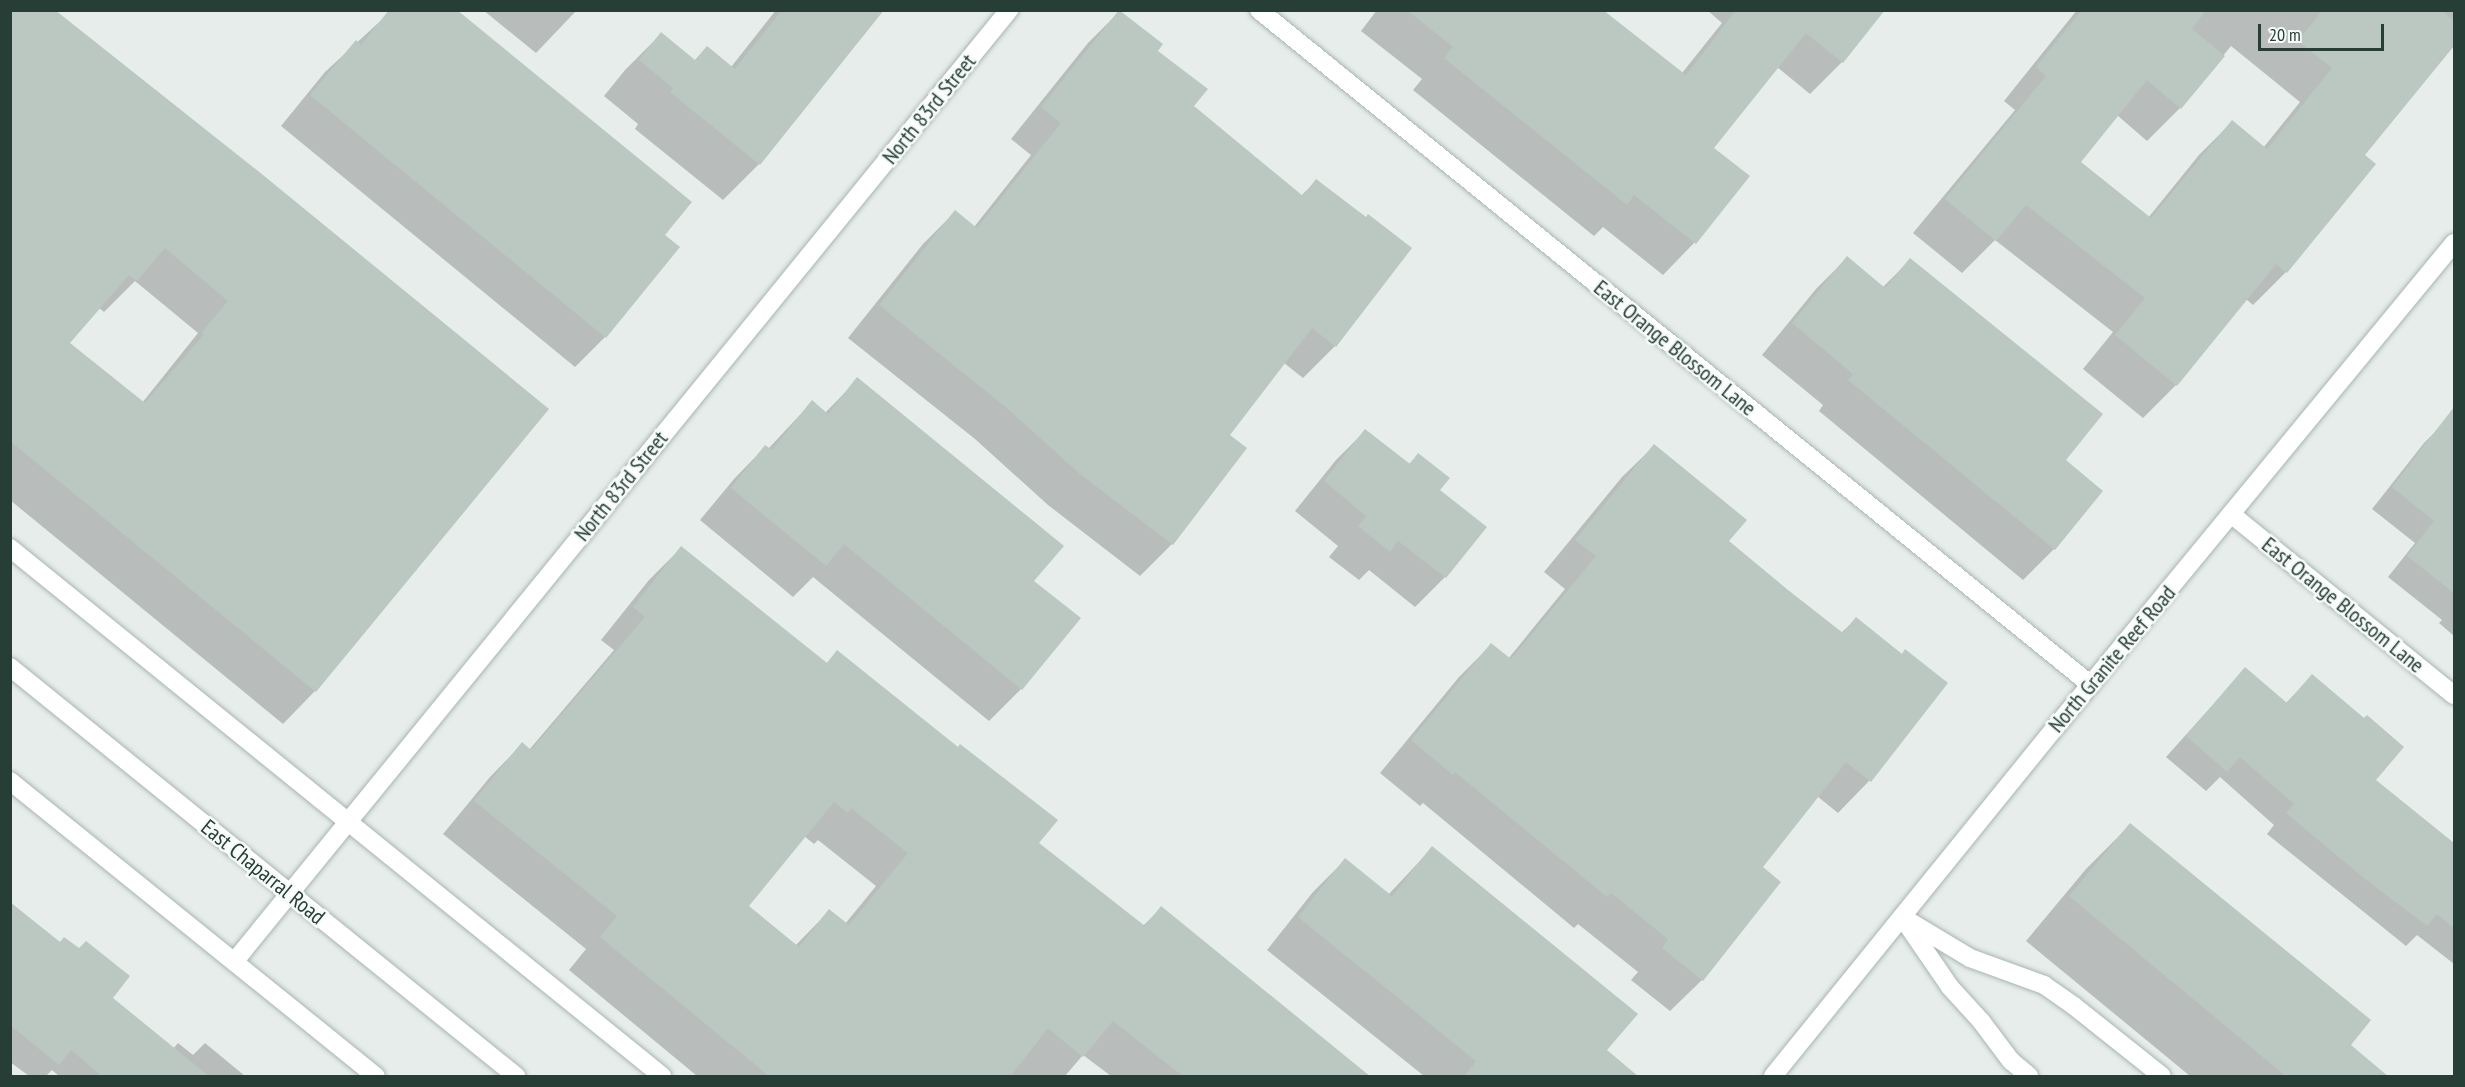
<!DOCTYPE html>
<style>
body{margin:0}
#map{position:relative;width:2465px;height:1087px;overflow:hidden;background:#e6edea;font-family:"PT Sans Narrow",sans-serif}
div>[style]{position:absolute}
.shadow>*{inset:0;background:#0003}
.building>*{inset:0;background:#bbc8c2}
.roads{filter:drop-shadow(0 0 2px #a9b5b0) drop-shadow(0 0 2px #a9b5b0)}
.service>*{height:18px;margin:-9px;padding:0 9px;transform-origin:9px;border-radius:9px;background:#fff}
.minor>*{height:18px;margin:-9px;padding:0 9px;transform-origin:9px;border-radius:9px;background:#fff}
.tertiary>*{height:18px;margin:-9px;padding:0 9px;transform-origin:9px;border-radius:9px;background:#fff}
.secondary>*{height:18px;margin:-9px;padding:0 9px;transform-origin:9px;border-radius:9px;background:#fff}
span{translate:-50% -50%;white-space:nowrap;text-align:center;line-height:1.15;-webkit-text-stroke:5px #f6faf8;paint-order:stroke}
.street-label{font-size:22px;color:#263e36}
.frame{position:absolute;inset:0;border:12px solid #263e36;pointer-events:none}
.scale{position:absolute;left:2258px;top:24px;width:126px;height:27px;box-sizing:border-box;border:3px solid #263e36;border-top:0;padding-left:8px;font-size:18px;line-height:21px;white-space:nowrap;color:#263e36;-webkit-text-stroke:4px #f6faf8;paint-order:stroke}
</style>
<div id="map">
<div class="shadow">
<div style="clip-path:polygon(evenodd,10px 10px,547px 409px,315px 691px,283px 724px,10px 500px,10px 10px,135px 281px,198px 333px,142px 403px,68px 343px,99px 308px,104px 312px,135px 281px)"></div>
<div style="clip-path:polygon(483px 10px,577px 10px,536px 53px)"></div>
<div style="clip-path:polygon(776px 10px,882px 10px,759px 164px,723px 200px,635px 129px,638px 124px,604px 96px,625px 70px,661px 34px,694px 61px,707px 48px,731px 67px)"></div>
<div style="clip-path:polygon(1377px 10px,1601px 10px,1682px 73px,1722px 23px,1707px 10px,1883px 10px,1842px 62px,1810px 94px,1777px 67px,1712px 148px,1748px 177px,1694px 243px,1663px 275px,1603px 227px,1594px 236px,1413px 90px,1422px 79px,1361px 31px)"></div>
<div style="clip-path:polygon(evenodd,2077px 10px,2454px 10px,2454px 41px,2363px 156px,2286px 272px,2253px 305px,2246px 299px,2176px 385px,2143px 418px,2083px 369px,2113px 332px,1995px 240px,1962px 273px,1913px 233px,2015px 110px,2004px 101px,2077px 10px,2231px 46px,2300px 102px,2263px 148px,2232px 122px,2199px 155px,2148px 218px,2079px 162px,2117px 115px,2147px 141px,2180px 108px,2231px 46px)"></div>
<div style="clip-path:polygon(1120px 11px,1156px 51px,1192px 106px,1301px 196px,1316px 181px,1335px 346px,1303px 378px,1284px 363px,1228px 435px,1245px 448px,1172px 544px,1140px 576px,1048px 505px,975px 439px,848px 338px,923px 244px,955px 212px,974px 227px,1031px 155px,1011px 139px,1088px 43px)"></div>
<div style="clip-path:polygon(389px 13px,663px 235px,605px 337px,575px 367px,281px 126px,325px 72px)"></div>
<div style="clip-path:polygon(1847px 258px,1882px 288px,1910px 260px,2064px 460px,2101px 492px,2054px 549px,2023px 580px,1819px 411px,1823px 405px,1762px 355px,1816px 289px)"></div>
<div style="clip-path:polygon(858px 379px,1032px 581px,1021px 689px,989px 721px,813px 577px,793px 597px,700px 520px,734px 479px,765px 447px,768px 449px,812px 402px,825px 413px)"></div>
<div style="clip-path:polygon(2445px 422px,2454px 430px,2454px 636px,2439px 623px,2442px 620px,2388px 577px,2415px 543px,2372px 509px,2424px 443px)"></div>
<div style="clip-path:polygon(1365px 431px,1408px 465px,1418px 455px,1438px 491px,1485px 527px,1445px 577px,1415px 607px,1369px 570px,1359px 580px,1329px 557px,1338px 546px,1295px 511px,1336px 460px)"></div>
<div style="clip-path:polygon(1654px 446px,1727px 542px,1841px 633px,1856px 619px,1869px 781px,1838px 813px,1817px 796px,1761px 868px,1702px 980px,1670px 1011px,1631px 980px,1638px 972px,1578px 924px,1574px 928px,1423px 803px,1420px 806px,1380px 773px,1459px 677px,1491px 645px,1508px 659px,1565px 589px,1544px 572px,1622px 477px)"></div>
<div style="clip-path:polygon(evenodd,681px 548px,826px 664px,838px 652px,1037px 844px,1143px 926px,1161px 908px,1369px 1076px,1111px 1076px,1083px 1055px,1065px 1076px,697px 1076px,569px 970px,586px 949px,443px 834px,490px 777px,522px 744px,529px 750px,614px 650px,601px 640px,649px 580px,681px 548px,804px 836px,814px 844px,818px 840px,876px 886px,845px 924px,829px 911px,795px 946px,747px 907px,804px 836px)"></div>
<div style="clip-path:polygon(2245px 669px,2285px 704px,2312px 676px,2374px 781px,2454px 844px,2454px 964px,2417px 935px,2406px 946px,2267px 834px,2274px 825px,2220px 777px,2206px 791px,2166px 757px)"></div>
<div style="clip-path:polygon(2130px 825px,2349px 1045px,2387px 1076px,2190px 1076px,2026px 941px,2086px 869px)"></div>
<div style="clip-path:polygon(1432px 848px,1605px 1051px,1615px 1076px,1424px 1076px,1267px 950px,1313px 892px,1345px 860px,1388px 895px)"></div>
<div style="clip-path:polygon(10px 904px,111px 998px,173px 1049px,178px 1043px,193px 1055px,205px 1043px,245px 1076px,59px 1076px,52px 1070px,46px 1076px,29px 1076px,10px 1062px)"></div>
</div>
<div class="building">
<div style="clip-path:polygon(evenodd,10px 10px,55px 10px,263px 175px,549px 409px,316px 692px,10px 441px,10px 10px,165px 248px,228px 301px,202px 332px,204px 334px,145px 403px,70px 343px,129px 275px,137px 281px,165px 248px)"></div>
<div style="clip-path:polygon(389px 10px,457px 10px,692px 202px,665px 235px,680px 247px,606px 338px,310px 95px,356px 40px,361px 45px)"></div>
<div style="clip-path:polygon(782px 10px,884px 10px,760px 165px,670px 92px,673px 88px,639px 60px,661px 32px,695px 60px,707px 46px,735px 69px)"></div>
<div style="clip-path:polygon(1119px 10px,1163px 44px,1158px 51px,1208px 89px,1194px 106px,1303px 196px,1316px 179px,1366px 217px,1368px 214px,1412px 248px,1336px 347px,1312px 328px,1230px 435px,1247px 448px,1173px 545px,1080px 474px,1007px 408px,879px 305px,955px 210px,977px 228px,1061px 123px,1041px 107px)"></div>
<div style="clip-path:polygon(1407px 10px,1603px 10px,1686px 75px,1736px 10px,1885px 10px,1843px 63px,1806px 33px,1714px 148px,1750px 176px,1696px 244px,1634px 195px,1627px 205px,1444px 58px,1453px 47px)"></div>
<div style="clip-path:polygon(2082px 10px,2206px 10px,2192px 29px,2225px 56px,2181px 109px,2147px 80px,2081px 162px,2151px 218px,2232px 120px,2267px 149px,2332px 68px,2298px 41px,2323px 10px,2441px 10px,2454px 21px,2454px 46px,2365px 155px,2376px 164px,2287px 273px,2276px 264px,2177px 386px,2115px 335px,2145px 298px,2026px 205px,1996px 241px,1945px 199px,2046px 76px,2036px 67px)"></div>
<div style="clip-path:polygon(1847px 256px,1885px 288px,1910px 258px,2103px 414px,2066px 460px,2103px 491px,2055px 550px,1848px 380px,1853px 374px,1792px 323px)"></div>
<div style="clip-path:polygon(857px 377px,1064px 546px,1034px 581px,1081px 618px,1022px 690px,844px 544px,826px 566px,731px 488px,765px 445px,772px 450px,812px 400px,828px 414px)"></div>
<div style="clip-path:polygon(2454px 407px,2454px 593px,2407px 556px,2434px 521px,2392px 487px)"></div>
<div style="clip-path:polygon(1365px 429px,1410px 464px,1418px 453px,1450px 478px,1440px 490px,1487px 527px,1446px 578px,1398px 541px,1390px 552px,1358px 526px,1366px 516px,1324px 481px)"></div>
<div style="clip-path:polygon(1654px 444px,1747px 520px,1729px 541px,1788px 590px,1843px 633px,1856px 617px,1902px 654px,1905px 649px,1948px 683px,1871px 782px,1846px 762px,1763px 867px,1781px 882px,1703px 981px,1662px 948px,1668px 939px,1611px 893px,1607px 897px,1455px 772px,1453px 775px,1411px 740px,1491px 643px,1511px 659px,1596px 556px,1575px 540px)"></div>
<div style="clip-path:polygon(evenodd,681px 546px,827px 663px,837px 650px,958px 747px,960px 744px,1058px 820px,1039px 843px,1145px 926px,1161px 906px,1371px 1077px,1184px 1077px,1113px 1021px,1083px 1057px,1048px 1028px,1010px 1077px,770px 1077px,600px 937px,617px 916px,474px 801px,522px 742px,531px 750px,645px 617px,633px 607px,681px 546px,834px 802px,848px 813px,851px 808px,908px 853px,849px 925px,829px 909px,799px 947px,749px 906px,834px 802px)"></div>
<div style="clip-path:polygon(2245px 667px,2287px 703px,2312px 674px,2364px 718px,2367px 715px,2404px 747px,2376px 780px,2454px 843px,2454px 928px,2437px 914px,2427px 926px,2365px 879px,2286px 813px,2294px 804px,2240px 757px,2227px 772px,2186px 736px)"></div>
<div style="clip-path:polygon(2130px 823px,2371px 1020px,2351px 1045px,2389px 1077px,2287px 1077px,2069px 896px)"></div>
<div style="clip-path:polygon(1432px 846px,1638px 1014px,1607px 1050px,1639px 1077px,1464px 1077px,1476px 1061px,1298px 917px,1345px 858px,1392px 896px)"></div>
<div style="clip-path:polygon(10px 902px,60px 942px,64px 937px,79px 948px,86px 941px,130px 976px,113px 998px,210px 1077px,103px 1077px,71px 1050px,59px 1065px,10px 1025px)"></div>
</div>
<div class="roads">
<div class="service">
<div style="left:2029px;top:1076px;width:23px;rotate:-140deg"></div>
<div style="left:2011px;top:1061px;width:50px;rotate:-126.9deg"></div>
<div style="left:1981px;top:1021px;width:46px;rotate:-132.4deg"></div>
<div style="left:1950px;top:987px;width:85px;rotate:-124.4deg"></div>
<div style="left:1902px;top:917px;width:79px;rotate:31.1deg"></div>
<div style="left:1970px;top:958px;width:79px;rotate:20deg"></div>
<div style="left:2044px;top:985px;width:37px;rotate:35deg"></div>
<div style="left:2074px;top:1006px;width:112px;rotate:38.5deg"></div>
</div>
<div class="minor">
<div style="left:1259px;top:10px;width:1071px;rotate:39.05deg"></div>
<div style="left:2231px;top:514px;width:287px;rotate:39.1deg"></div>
<div style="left:10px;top:548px;width:839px;rotate:39deg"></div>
<div style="left:10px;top:781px;width:470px;rotate:38.9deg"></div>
<div style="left:234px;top:962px;width:1228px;rotate:-50.85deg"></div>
</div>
<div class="tertiary">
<div style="left:1773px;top:1076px;width:453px;rotate:-51deg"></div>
<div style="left:2058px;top:724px;width:623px;rotate:-50.54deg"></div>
</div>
<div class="secondary">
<div style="left:10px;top:667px;width:651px;rotate:38.95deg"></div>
</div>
</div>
<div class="street-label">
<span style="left:929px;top:109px;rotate:-51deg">North 83rd Street</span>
<span style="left:1675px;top:348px;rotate:39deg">East Orange Blossom Lane</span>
<span style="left:621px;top:486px;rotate:-51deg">North 83rd Street</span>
<span style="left:2343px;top:605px;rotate:39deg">East Orange Blossom Lane</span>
<span style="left:2112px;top:659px;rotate:-50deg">North Granite Reef Road</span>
<span style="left:263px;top:872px;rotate:39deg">East Chaparral Road</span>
</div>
<div class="frame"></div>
<div class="scale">20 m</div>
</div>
